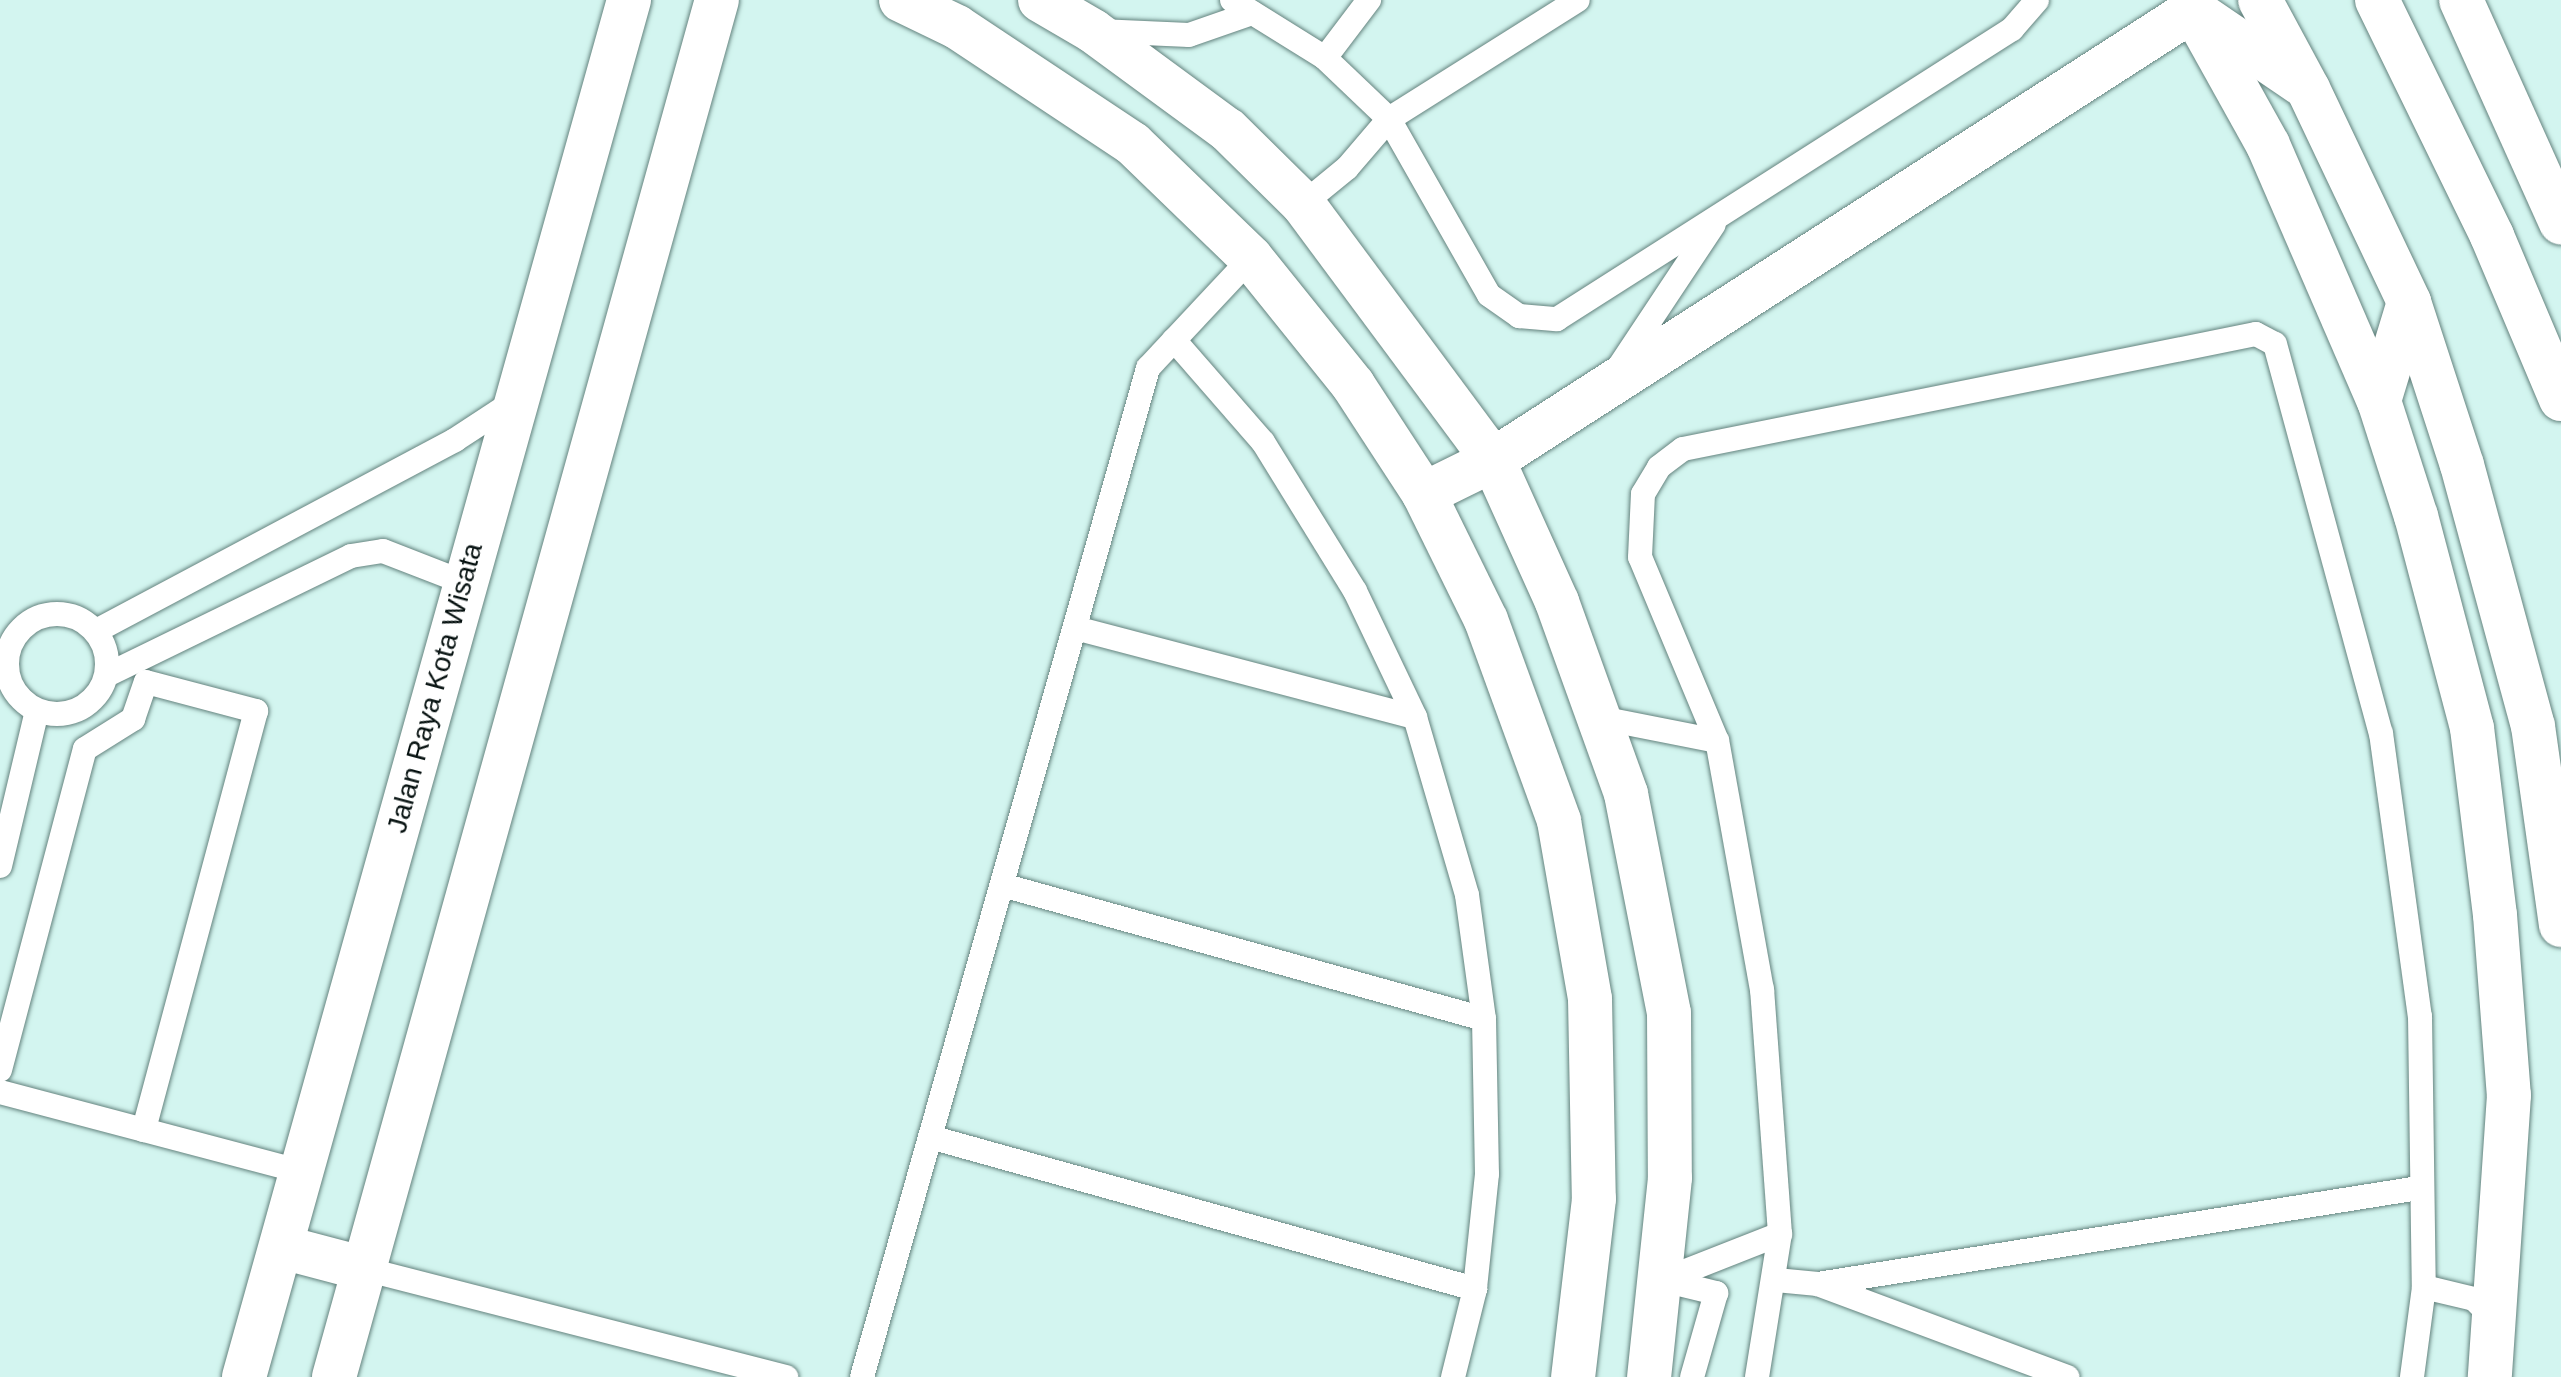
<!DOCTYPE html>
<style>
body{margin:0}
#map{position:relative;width:2561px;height:1377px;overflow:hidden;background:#d3f5f0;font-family:Arial,sans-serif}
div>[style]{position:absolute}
.roads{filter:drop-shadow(0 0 2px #64837e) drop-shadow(0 0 2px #64837e)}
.service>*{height:24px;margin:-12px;padding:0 12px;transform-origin:12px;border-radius:12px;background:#fff}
.service>.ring{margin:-12px;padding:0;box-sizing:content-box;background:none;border:24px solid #fff;border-radius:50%}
.minor>*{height:44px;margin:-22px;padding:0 22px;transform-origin:22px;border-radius:22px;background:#fff}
.tertiary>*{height:44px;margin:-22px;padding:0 22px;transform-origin:22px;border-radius:22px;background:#fff}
span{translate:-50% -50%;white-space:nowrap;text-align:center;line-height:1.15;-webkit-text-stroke:7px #fff;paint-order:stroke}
.street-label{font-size:28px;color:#061110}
</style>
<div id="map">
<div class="roads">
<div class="service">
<div style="left:1232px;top:0;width:110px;rotate:31.9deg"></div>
<div style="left:1325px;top:58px;width:73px;rotate:-52.8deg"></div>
<div style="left:1099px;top:31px;width:90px;rotate:2.5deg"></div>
<div style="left:1189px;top:35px;width:67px;rotate:-19.2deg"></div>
<div style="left:1325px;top:58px;width:88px;rotate:43.6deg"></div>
<div style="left:1389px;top:119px;width:223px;rotate:-32.2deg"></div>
<div style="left:1303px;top:204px;width:57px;rotate:-39.3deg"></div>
<div style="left:1347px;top:168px;width:65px;rotate:-49.4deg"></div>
<div style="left:1389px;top:119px;width:202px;rotate:60.4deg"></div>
<div style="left:1489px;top:295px;width:37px;rotate:35deg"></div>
<div style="left:1519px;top:316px;width:38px;rotate:5deg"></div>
<div style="left:1557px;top:319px;width:540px;rotate:-32.51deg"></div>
<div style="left:2012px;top:29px;width:38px;rotate:-49deg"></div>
<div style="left:1174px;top:340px;width:135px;rotate:48.9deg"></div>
<div style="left:1263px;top:442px;width:175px;rotate:58.3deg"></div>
<div style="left:1355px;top:591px;width:140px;rotate:64.5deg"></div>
<div style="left:1415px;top:717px;width:185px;rotate:73.7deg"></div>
<div style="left:1467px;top:895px;width:125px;rotate:82.2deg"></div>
<div style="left:1484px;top:1019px;width:155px;rotate:88.9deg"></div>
<div style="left:1487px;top:1174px;width:116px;rotate:96deg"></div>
<div style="left:1475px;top:1289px;width:91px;rotate:104deg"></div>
<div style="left:1617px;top:370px;width:175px;rotate:-56.4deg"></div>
<div class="ring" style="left:7px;top:614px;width:76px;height:76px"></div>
<div style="left:1075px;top:628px;width:351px;rotate:14.7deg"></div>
<div style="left:96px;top:631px;width:407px;rotate:-28deg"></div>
<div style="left:455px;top:440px;width:69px;rotate:-33.2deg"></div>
<div style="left:107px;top:675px;width:271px;rotate:-26deg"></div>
<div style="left:351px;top:556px;width:32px;rotate:-9deg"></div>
<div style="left:383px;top:551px;width:86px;rotate:21.2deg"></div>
<div style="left:1601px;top:718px;width:118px;rotate:11.2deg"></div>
<div style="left:0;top:866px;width:159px;rotate:-76.6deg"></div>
<div style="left:1002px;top:885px;width:500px;rotate:15.54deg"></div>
<div style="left:0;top:1070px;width:332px;rotate:-75.2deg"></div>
<div style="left:85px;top:749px;width:57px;rotate:-32deg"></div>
<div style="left:133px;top:719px;width:39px;rotate:-71deg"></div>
<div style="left:146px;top:682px;width:114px;rotate:14.8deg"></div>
<div style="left:256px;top:711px;width:434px;rotate:105deg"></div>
<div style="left:0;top:1092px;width:312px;rotate:14.8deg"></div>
<div style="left:930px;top:1137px;width:566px;rotate:15.58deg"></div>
<div style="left:365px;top:1269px;width:435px;rotate:14.4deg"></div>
<div style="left:1663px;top:1280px;width:55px;rotate:13.8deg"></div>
<div style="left:1716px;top:1293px;width:87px;rotate:105.9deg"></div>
<div style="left:1663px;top:1280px;width:126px;rotate:-21.5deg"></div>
<div style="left:1776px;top:1280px;width:42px;rotate:5.4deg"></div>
<div style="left:1818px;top:1284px;width:609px;rotate:-9.08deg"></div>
<div style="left:1820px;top:1285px;width:264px;rotate:20.4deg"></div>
<div style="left:2424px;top:1287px;width:51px;rotate:13.5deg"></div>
<div style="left:2474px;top:1299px;width:30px;rotate:45deg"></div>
<div style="left:862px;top:1377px;width:1049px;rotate:-74.17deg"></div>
<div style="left:1148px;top:368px;width:151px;rotate:-46.9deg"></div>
<div style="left:1757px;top:1377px;width:145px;rotate:-80.9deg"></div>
<div style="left:1780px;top:1234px;width:245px;rotate:-94.2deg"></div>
<div style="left:1762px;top:990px;width:253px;rotate:-100.2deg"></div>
<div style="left:1717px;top:741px;width:199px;rotate:-112.7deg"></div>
<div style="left:1640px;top:557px;width:63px;rotate:-87.3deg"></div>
<div style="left:1643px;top:494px;width:31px;rotate:-59deg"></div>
<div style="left:1659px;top:467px;width:30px;rotate:-37deg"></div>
<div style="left:1683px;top:449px;width:584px;rotate:-11.35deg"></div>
<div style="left:2256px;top:334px;width:21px;rotate:28deg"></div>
<div style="left:2275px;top:344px;width:403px;rotate:74.8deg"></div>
<div style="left:2381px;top:733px;width:286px;rotate:82.2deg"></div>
<div style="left:2420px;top:1016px;width:271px;rotate:89.2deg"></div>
<div style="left:2424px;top:1287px;width:91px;rotate:97.6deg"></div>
</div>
<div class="minor">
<div style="left:901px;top:0;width:62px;rotate:25.7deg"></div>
<div style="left:957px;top:27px;width:211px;rotate:33.6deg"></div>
<div style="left:1133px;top:144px;width:164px;rotate:44deg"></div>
<div style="left:1251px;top:258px;width:163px;rotate:51.2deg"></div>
<div style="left:1353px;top:385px;width:130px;rotate:56.9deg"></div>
<div style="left:1424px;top:494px;width:140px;rotate:63.8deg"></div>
<div style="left:1486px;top:620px;width:214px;rotate:70deg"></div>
<div style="left:1559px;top:821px;width:181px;rotate:80.1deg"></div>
<div style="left:1590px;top:999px;width:200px;rotate:88.9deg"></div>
<div style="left:1594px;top:1199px;width:179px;rotate:96.7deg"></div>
<div style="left:1040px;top:0;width:61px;rotate:30.3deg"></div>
<div style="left:1093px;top:31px;width:167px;rotate:36.3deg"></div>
<div style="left:1228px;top:130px;width:105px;rotate:44.6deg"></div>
<div style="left:1303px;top:204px;width:319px;rotate:53.4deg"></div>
<div style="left:1493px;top:460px;width:156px;rotate:65.7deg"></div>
<div style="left:1557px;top:602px;width:204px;rotate:70.2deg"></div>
<div style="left:1626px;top:794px;width:223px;rotate:78.9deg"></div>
<div style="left:1669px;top:1013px;width:165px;rotate:89.7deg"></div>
<div style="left:1670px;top:1178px;width:200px;rotate:96deg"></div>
<div style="left:2461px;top:0;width:244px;rotate:65.8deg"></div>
<div style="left:2189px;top:3px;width:162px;rotate:60.9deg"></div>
<div style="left:2268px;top:145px;width:279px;rotate:66.6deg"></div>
<div style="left:2379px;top:401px;width:121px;rotate:72.2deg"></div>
<div style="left:2416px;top:516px;width:219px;rotate:75.2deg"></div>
<div style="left:2472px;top:728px;width:188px;rotate:83deg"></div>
<div style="left:2495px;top:915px;width:181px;rotate:85.6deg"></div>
<div style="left:2509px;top:1095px;width:283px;rotate:93.9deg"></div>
<div style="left:1424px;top:494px;width:77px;rotate:-26.2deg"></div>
<div style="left:1493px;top:460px;width:832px;rotate:-32.74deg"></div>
</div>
<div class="tertiary">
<div style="left:2260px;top:0;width:101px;rotate:61.7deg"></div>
<div style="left:2308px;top:89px;width:236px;rotate:64.6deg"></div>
<div style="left:2409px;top:302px;width:171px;rotate:72deg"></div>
<div style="left:2462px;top:465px;width:270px;rotate:74.8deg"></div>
<div style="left:2533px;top:726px;width:201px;rotate:82deg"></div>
<div style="left:2377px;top:0;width:263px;rotate:64deg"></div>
<div style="left:2492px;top:236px;width:177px;rotate:67.1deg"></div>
<div style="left:2193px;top:10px;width:130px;rotate:34.3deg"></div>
<div style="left:2379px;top:401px;width:103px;rotate:-73.1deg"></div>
<div style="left:282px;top:1247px;width:86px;rotate:14.8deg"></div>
<div style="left:244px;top:1377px;width:1430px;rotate:-74.38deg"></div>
<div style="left:334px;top:1377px;width:1429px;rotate:-74.46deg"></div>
</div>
</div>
<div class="street-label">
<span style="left:435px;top:688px;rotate:-75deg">Jalan Raya Kota Wisata</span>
</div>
</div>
